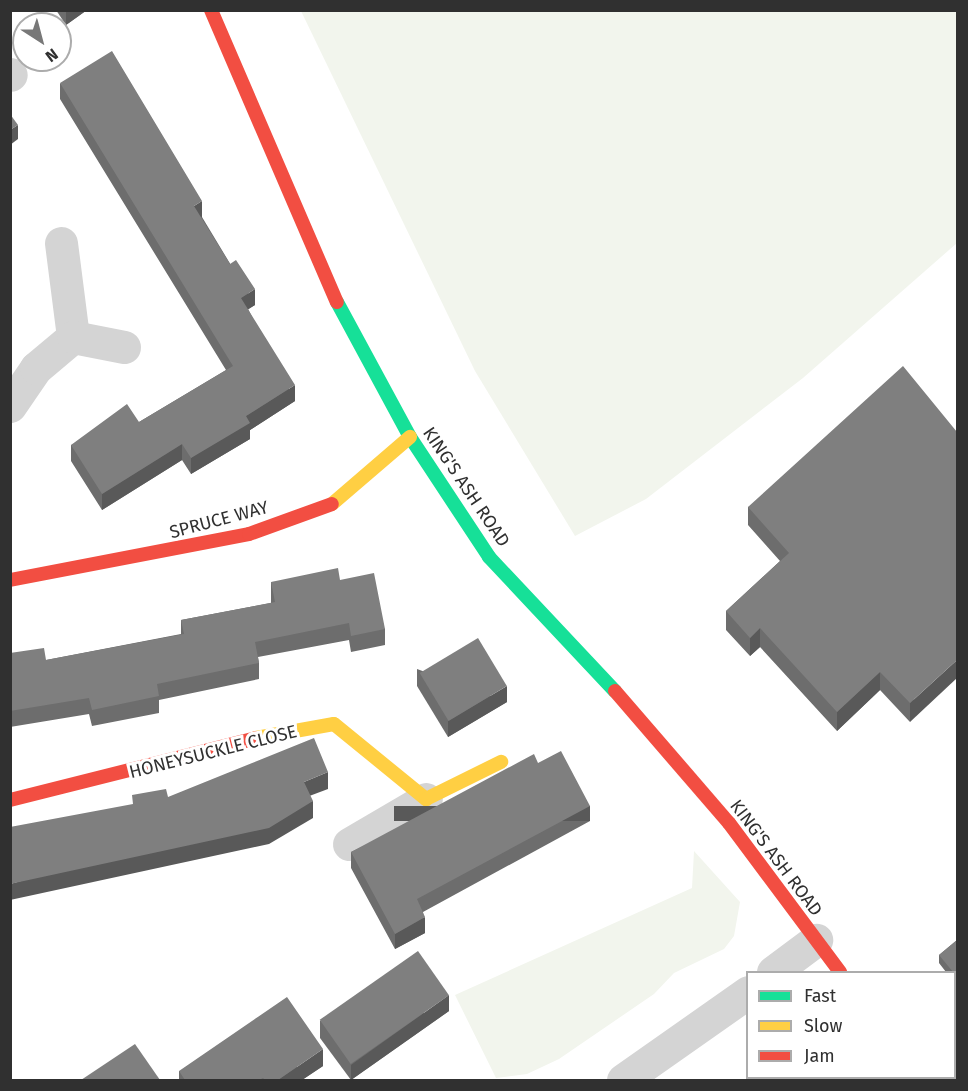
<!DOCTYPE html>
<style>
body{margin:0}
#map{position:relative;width:968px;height:1091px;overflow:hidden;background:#fff;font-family:"Fira Sans",sans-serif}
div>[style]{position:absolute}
.green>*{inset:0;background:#f2f5ed}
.street>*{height:33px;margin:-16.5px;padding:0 16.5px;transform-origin:16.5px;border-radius:16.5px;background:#d4d4d4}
.fast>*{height:14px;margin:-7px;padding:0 7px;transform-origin:7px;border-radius:7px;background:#16e098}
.slow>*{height:14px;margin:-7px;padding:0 7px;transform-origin:7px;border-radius:7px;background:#ffcf43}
.jam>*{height:14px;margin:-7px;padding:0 7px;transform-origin:7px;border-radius:7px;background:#f24e42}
.wall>*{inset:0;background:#6d6d6d}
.shaded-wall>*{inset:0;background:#595959;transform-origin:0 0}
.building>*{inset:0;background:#7f7f7f;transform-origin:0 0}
span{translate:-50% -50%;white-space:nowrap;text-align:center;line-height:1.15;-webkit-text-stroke:6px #fff;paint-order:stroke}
.street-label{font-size:18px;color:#303030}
.frame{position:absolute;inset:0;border:12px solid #303030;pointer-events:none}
.legend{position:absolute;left:746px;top:971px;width:210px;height:108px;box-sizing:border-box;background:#fff;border:2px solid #acacac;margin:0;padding:8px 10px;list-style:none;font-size:18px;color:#303030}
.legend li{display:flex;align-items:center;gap:12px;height:30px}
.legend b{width:30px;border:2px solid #acacac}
.north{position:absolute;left:12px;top:12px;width:60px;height:60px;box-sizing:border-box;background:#fff;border:2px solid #acacac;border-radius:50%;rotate:144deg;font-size:16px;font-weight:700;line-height:24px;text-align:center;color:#303030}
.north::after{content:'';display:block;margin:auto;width:21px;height:27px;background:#787878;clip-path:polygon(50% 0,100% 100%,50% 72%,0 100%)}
</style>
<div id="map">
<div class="green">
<div style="clip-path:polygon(301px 11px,957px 11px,957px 243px,803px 378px,646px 499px,575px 536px,475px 371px)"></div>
<div style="clip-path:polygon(694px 851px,740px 902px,734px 936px,724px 949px,674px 973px,654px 994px,559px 1059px,527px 1074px,496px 1078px,455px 995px,692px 888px)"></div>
</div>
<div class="street">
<div style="left:10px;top:74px;width:1px;rotate:45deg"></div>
<div style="left:61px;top:243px;width:95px;rotate:82.7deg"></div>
<div style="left:10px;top:406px;width:46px;rotate:-55.6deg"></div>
<div style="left:36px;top:368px;width:48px;rotate:-40deg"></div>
<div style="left:73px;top:337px;width:52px;rotate:11.1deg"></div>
<div style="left:349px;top:844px;width:89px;rotate:-30.3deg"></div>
<div style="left:773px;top:972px;width:54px;rotate:-36.7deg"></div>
<div style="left:623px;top:1080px;width:153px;rotate:-35.1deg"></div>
</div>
<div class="fast">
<div style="left:337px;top:302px;width:153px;rotate:61.6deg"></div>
<div style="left:410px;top:437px;width:144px;rotate:56.6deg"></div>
<div style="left:489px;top:557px;width:184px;rotate:46.8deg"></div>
</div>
<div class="slow">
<div style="left:332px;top:504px;width:103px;rotate:-40.7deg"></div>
<div style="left:256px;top:738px;width:79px;rotate:-10.2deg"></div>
<div style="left:334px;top:724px;width:119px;rotate:39.2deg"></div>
<div style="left:426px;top:799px;width:84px;rotate:-26.3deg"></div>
</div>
<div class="jam">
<div style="left:211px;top:10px;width:318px;rotate:66.7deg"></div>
<div style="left:10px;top:580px;width:243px;rotate:-10.9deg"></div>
<div style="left:249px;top:534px;width:88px;rotate:-19.9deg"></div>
<div style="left:615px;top:691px;width:174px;rotate:49.2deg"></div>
<div style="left:729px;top:823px;width:186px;rotate:53.3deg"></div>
<div style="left:10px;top:800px;width:254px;rotate:-14.1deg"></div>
<div style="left:922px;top:1078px;width:3px;rotate:45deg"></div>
</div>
<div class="wall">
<div style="clip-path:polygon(56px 10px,87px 10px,66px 25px)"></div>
<div style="clip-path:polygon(60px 83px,202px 217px,255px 305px,248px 309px,295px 401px,250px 430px,250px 439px,191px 474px,182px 460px,102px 510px,71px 461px,71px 445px,139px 422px,226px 370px,60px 99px)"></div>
<div style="clip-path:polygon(957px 432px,910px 722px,880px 690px,837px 731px,760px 647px,750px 656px,726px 630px,726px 611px,780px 561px,748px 525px,748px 507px)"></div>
<div style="clip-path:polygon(340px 580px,385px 629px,385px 645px,351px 652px,349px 640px,258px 657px,259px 663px,259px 679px,159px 700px,159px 713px,92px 726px,89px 714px,10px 727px,10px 653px,46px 660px,181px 634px,181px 620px,271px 603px,271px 582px)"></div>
<div style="clip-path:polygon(417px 669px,507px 702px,448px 737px,417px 686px)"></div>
<div style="clip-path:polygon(538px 763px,590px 821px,423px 912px,425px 933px,395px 949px,351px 868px,351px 852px)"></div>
<div style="clip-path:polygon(957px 940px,957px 987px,954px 983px,954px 972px,946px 972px,939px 963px,939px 955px)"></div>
<div style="clip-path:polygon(449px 1011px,351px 1080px,320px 1038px,320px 1021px)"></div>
<div style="clip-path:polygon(323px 1066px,302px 1080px,179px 1080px,179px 1071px)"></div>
</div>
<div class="shaded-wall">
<div style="clip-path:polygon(66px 10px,87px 10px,66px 25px)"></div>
<div style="clip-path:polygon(18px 125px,18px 139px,10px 145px,10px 130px)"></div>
<div style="clip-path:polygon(202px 201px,202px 217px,194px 222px,194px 206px)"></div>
<div style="clip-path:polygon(255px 289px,255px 305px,241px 314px,241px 298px)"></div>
<div style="clip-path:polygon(12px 299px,12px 315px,10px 317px,10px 300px)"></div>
<div style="clip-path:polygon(295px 385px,295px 401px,250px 430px,250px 439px,191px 474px,191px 458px,246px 416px)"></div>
<div style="clip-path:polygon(182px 444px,182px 460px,102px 510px,102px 494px)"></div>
<div style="clip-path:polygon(760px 628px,760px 647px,750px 656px,750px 638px)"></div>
<div style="clip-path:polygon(957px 660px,957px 678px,910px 722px,910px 703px)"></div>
<div style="clip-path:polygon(880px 672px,880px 690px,837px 731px,837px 712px)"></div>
<div style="clip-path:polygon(507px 686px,507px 702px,448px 737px,448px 721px)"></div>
<div style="clip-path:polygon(328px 772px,328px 789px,304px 798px,304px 782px)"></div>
<div style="clip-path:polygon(313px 801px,313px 818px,269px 844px,10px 900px,10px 884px)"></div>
<div style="left:590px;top:806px;width:15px;height:196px;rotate:90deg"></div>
<div style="clip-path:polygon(425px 917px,425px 933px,395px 949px,395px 934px)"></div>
<div style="clip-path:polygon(449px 995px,449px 1011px,351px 1080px,351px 1065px)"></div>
<div style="clip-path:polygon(323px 1049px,323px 1066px,302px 1080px,278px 1080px)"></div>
</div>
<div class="building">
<div style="clip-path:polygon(112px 51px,202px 201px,194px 206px,230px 264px,236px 260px,255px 289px,241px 298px,295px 385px,246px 416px,250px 423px,191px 458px,182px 444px,102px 494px,71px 445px,127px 404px,139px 422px,233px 366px,60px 83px)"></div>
<div style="clip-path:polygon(10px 114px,18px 125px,10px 130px)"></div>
<div style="clip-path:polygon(903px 366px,957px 432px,957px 660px,910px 703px,880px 672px,837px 712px,760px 628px,750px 638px,726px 611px,789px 553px,748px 507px)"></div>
<div style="clip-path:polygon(338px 568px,340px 580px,374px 573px,385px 629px,351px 636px,349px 623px,255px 642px,259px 663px,157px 684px,159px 696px,92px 710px,89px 698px,10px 711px,10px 653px,44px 648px,46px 660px,184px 634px,181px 620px,275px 602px,271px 582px)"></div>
<div style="left:478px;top:638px;width:56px;height:68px;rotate:59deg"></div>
<div style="clip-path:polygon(314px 738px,328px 772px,304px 782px,313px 801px,269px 828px,10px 884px,10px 827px,133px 804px,132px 795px,166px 789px,168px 797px)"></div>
<div style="clip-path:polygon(561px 751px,590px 806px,417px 899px,425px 917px,395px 934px,351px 852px,534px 754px,538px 763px)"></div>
<div style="clip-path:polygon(957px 940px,957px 978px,954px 974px,954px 972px,953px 972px,939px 955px)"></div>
<div style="left:418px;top:951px;width:54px;height:120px;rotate:55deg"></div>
<div style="clip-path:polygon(287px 997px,323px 1049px,278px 1080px,265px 1080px,263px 1078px,259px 1080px,185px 1080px,179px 1071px)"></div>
<div style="clip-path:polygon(135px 1044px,160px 1080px,81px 1080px)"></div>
</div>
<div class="street-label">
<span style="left:466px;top:487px;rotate:56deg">KING'S ASH ROAD</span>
<span style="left:219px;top:520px;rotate:-15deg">SPRUCE WAY</span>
<span style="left:213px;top:752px;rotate:-14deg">HONEYSUCKLE CLOSE</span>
<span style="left:776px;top:858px;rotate:53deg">KING'S ASH ROAD</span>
</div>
<div class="frame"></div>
<ul class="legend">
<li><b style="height:8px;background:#16e098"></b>Fast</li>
<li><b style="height:8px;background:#ffcf43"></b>Slow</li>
<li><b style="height:8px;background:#f24e42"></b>Jam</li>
</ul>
<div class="north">N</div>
</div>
